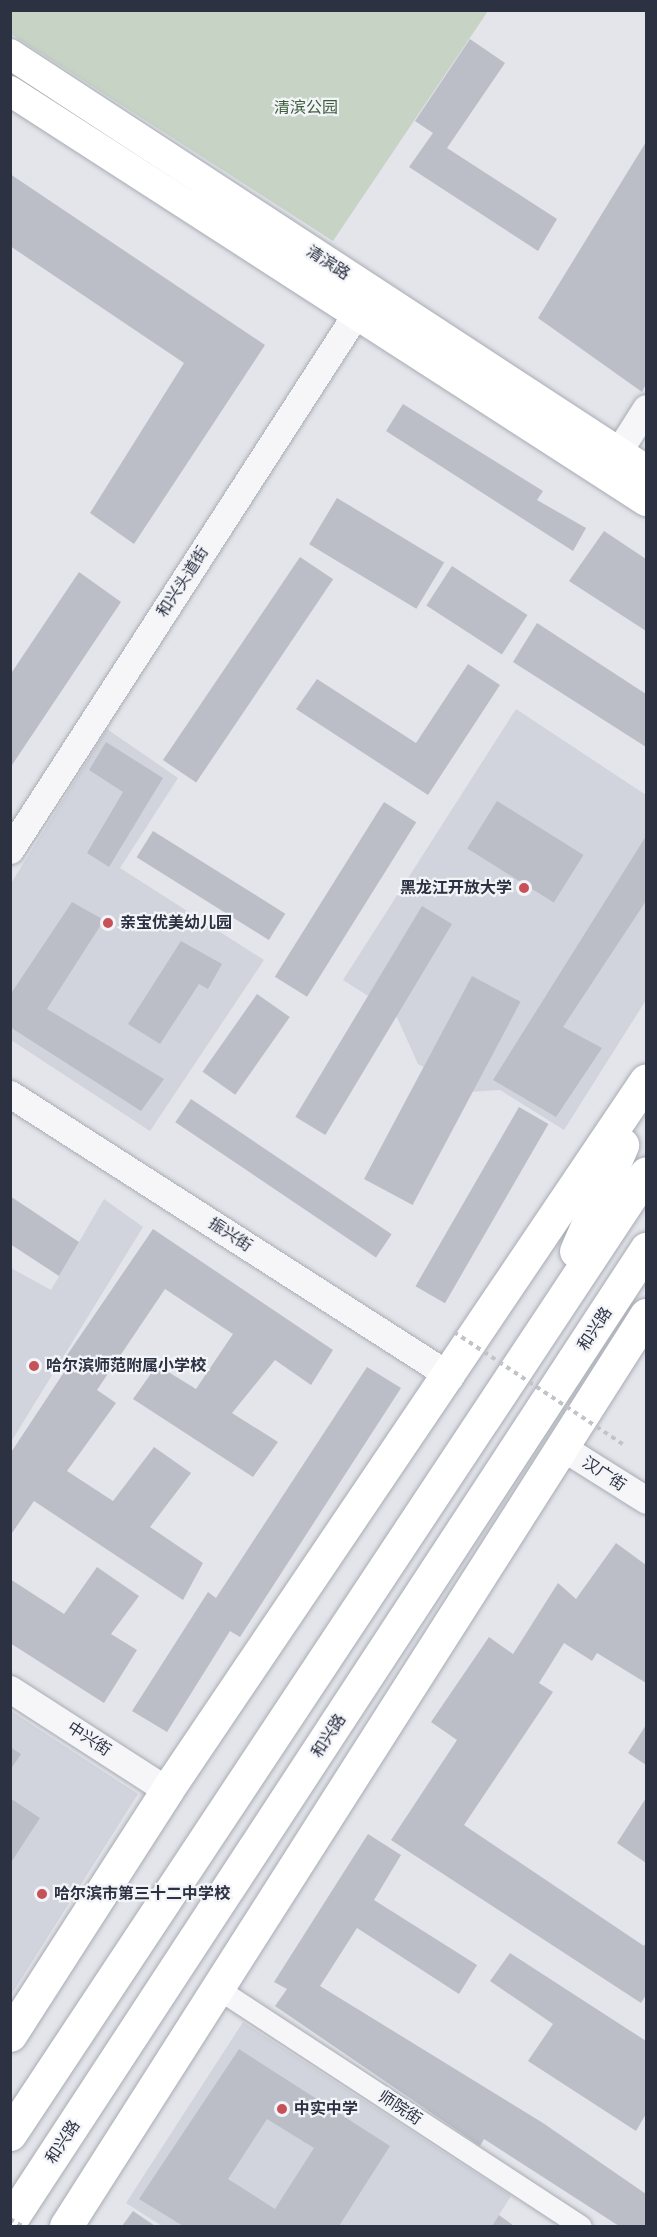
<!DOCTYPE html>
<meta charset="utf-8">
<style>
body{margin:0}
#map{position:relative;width:657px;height:2237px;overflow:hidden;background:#e3e5ea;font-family:"Source Sans 3","Noto Sans SC",sans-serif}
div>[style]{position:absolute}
.built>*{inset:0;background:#d1d4dc}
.green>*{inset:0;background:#c7d4c5}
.building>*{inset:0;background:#bbbec7;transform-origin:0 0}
.roads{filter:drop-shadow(0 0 2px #a8acb4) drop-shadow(0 0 2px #a8acb4)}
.minor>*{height:21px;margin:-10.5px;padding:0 10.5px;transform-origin:10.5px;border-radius:10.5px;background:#f6f6f9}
.tertiary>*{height:27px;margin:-13.5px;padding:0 13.5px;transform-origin:13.5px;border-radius:13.5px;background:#f6f6f9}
.secondary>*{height:30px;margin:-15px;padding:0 15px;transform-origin:15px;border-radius:15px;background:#fff}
.trunk>*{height:33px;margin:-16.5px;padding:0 16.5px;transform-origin:16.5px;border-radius:16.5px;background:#fff}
.path-bridge>*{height:4px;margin-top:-2px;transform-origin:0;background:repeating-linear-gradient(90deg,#c1c3c9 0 4.5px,transparent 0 9px)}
.dots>*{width:16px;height:16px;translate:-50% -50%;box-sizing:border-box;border:3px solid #f3f4f8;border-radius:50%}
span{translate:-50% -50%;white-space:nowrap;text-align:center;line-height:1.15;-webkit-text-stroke:4.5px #f3f4f8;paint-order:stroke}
.park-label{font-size:16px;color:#3d5c3a}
.street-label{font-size:16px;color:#2c3242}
.poi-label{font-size:16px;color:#2c3242;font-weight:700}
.right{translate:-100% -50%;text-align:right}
.left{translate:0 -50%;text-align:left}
.frame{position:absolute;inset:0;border:12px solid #2c3242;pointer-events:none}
</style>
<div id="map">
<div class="built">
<div style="clip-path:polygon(516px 709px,646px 795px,646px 1000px,564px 1130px,500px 1090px,468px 1092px,418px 1064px,395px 1013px,343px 980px)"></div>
<div style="clip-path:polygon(107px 729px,178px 778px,120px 868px,264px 960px,150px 1131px,11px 1040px,10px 885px)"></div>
<div style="clip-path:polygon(104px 1199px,143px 1227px,11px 1442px,11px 1268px,51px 1290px)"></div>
<div style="clip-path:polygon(11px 1711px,138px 1794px,11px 1995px)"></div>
<div style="clip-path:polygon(243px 2022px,511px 2196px,492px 2226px,162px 2226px,126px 2203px)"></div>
</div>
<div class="green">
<div style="clip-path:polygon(10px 11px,11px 10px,488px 11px,333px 241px,11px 34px)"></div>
</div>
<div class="building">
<div style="clip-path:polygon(470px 39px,505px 63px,447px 148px,557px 219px,538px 251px,409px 167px,433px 133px,415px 121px)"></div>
<div style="clip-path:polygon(646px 142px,646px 384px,642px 392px,538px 318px)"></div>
<div style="clip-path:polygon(10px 174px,265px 345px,134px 544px,90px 513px,184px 363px,10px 246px)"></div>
<div style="clip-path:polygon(403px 404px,543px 491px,537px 500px,586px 528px,573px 551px,386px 431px)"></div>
<div style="left:337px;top:498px;width:125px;height:54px;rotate:31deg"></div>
<div style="clip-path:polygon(604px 531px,646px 559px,646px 631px,569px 581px)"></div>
<div style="left:300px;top:557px;width:40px;height:245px;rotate:34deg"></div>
<div style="left:452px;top:566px;width:90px;height:47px;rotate:33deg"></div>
<div style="clip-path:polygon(79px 572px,121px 602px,10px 768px,10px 675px)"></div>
<div style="clip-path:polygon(537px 623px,646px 694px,646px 747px,513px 662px)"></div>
<div style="clip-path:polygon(468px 664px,500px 685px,428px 795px,296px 709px,317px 679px,416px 743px)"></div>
<div style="clip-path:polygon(106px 742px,163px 778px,109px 867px,87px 853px,123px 792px,89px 770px)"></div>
<div style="left:497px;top:801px;width:102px;height:56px;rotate:32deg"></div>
<div style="left:384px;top:802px;width:38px;height:206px;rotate:32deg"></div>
<div style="left:153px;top:831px;width:156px;height:31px;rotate:32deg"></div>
<div style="clip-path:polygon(646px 836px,646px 901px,563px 1027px,602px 1048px,556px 1117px,493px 1080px)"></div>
<div style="clip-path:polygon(72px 902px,104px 920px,47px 1009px,164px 1079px,141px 1111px,10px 1027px,10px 995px)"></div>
<div style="left:422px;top:906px;width:35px;height:246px;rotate:31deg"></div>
<div style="clip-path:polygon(181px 941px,222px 964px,208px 989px,199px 984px,160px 1044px,128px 1024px)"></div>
<div style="left:472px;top:976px;width:55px;height:230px;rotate:28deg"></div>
<div style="left:257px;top:994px;width:40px;height:95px;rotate:35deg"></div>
<div style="left:191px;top:1099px;width:242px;height:28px;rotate:34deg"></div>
<div style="left:519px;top:1107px;width:34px;height:207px;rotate:30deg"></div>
<div style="clip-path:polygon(10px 1196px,79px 1242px,59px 1276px,10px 1244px)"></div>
<div style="clip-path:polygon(153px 1229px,333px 1350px,311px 1385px,275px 1360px,232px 1413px,278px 1442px,253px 1477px,133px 1399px,157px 1365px,196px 1389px,233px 1334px,165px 1289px,97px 1390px,116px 1403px,67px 1471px,113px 1501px,154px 1447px,191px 1473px,150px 1527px,203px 1563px,183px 1600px,34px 1501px,10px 1536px,10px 1454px,70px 1363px,65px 1358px)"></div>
<div style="clip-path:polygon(367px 1367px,401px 1388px,240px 1637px,230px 1631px,167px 1732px,132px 1711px,208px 1592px,216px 1598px)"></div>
<div style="clip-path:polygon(616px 1543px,646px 1565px,646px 1683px,597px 1653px,592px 1661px,564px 1643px,539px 1683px,553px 1692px,464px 1825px,644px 1946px,646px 1942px,646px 1995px,641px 2003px,391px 1840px,457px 1740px,431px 1722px,489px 1637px,513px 1654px,558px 1583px,576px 1599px)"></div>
<div style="clip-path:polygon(97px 1567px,139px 1596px,111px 1634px,137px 1650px,104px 1703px,10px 1643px,10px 1579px,64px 1614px)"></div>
<div style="clip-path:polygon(646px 1725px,646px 1765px,628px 1753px)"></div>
<div style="clip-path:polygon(10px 1747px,21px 1754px,10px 1770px)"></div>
<div style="clip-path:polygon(10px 1798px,40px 1818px,10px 1864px)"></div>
<div style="clip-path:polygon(646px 1798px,646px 1863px,617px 1843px)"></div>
<div style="clip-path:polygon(368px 1834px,401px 1855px,374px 1900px,477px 1965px,459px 1994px,357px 1928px,320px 1986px,543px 2123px,646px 2194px,646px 2226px,619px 2226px,484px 2139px,480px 2146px,275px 2006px,287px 1989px,274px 1982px)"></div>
<div style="clip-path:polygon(510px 1953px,646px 2041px,646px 2114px,636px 2131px,528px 2061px,553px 2024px,490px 1981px)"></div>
<div style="clip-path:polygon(evenodd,239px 2049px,390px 2146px,339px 2226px,183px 2226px,139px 2199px,239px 2049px,267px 2119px,314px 2148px,275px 2209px,228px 2179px,267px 2119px)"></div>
<div style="clip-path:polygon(133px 2211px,155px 2226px,122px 2226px)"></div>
<div style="clip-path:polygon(499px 2215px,514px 2226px,492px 2226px)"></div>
</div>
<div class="roads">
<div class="minor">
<div style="left:220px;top:1990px;width:431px;rotate:33.2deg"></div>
</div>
<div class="tertiary">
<div style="left:618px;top:452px;width:52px;rotate:-57.5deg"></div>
<div style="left:10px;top:850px;width:638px;rotate:-57.16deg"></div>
<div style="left:10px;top:1094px;width:523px;rotate:32.66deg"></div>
<div style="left:562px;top:1447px;width:99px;rotate:32.2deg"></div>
<div style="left:10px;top:1689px;width:187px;rotate:32.8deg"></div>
</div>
<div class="secondary">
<div style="left:10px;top:54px;width:760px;rotate:33.19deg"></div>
<div style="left:10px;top:91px;width:757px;rotate:32.81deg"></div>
</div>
<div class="trunk">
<div style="left:576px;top:1251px;width:116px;rotate:-66.5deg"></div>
<div style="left:10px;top:2035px;width:291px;rotate:-57.3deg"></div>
<div style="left:167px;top:1790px;width:856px;rotate:-55.99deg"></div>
<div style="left:10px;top:2134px;width:1152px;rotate:-56.5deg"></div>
<div style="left:10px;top:2221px;width:1162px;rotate:-56.8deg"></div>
<div style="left:66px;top:2226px;width:1080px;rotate:-57.52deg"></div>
</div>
</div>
<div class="path-bridge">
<div style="left:454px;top:1332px;width:204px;rotate:33.6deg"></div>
<div style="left:10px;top:2219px;width:14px;rotate:30deg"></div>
</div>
<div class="dots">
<div style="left:524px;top:888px;background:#c75158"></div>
<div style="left:108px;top:923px;background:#c75158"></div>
<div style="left:34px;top:1366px;background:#c75158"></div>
<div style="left:42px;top:1894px;background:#c75158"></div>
<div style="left:282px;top:2109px;background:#c75158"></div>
</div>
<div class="park-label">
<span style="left:306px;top:108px">清滨公园</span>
</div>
<div class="street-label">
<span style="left:328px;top:263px;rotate:33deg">清滨路</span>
<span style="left:183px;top:582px;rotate:-57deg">和兴头道街</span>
<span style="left:230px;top:1235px;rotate:33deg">振兴街</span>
<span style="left:595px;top:1329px;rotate:-57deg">和兴路</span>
<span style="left:604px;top:1474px;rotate:33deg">汉广街</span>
<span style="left:329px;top:1736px;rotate:-57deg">和兴路</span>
<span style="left:89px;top:1739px;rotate:33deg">中兴街</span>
<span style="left:400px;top:2108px;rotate:33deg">师院街</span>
<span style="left:63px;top:2142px;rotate:-57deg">和兴路</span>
</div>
<div class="poi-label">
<span class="right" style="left:512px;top:888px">黑龙江开放大学</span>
<span class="left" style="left:120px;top:923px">亲宝优美幼儿园</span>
<span class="left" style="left:46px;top:1366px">哈尔滨师范附属小学校</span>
<span class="left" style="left:54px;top:1894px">哈尔滨市第三十二中学校</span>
<span class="left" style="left:294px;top:2109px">中实中学</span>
</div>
<div class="frame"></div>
</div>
